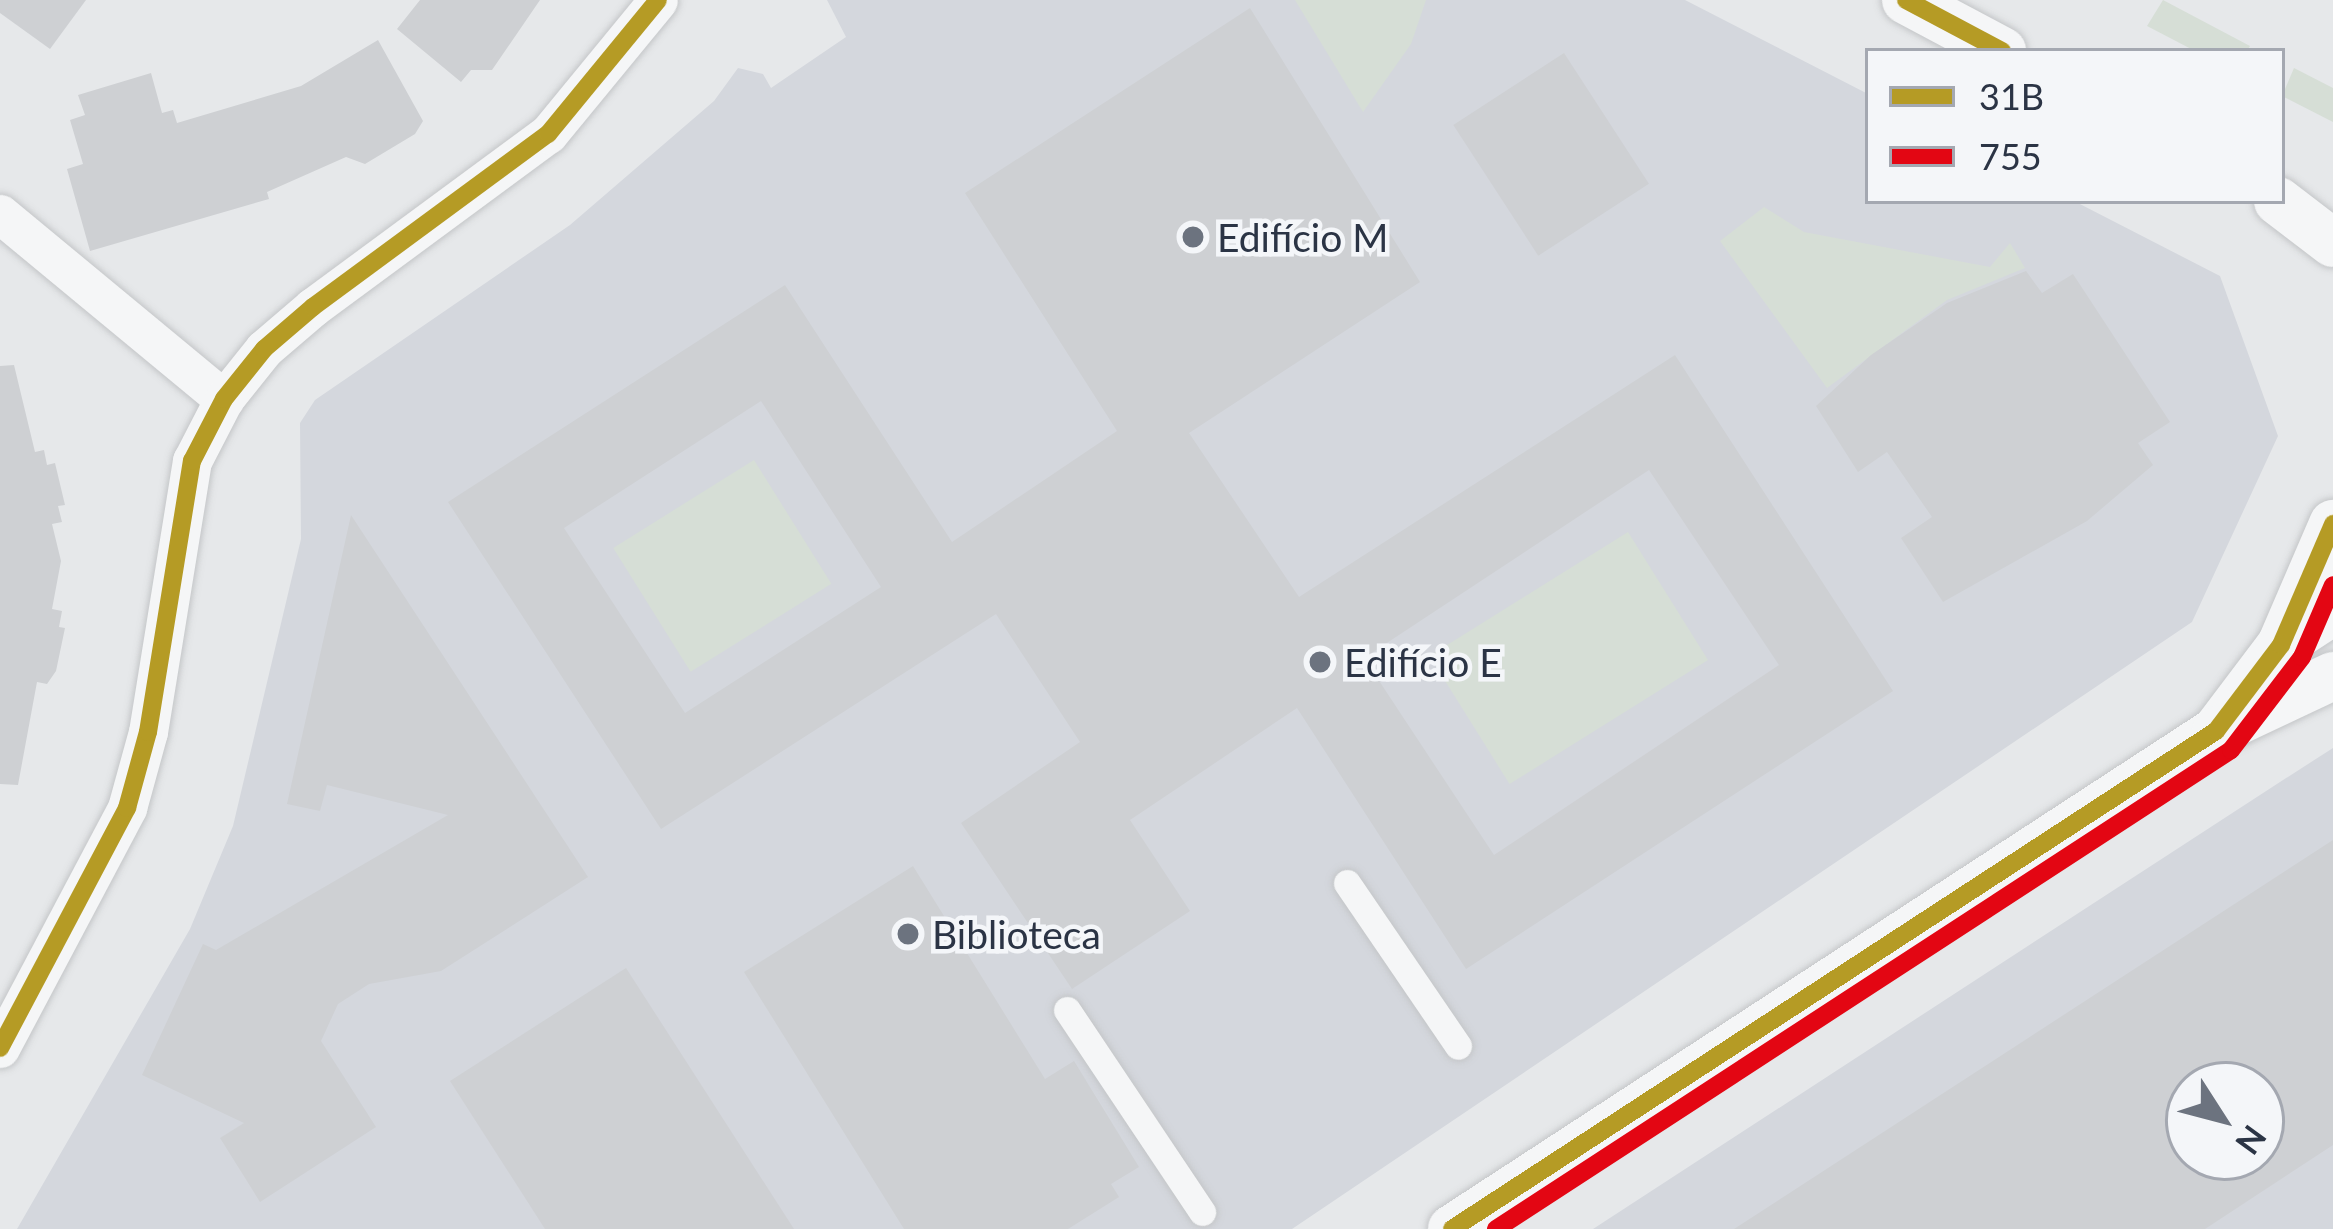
<!DOCTYPE html>
<meta charset="utf-8">
<style>
body{margin:0}
#map{position:relative;width:2333px;height:1229px;overflow:hidden;background:#e6e8ea;font-family:Lato,sans-serif}
div>[style]{position:absolute}
.built>*{inset:0;background:#d4d7dd}
.green>*{inset:0;background:#d6ded6;transform-origin:0 0}
.building>*{inset:0;background:#ced0d3;transform-origin:0 0}
.roads{filter:drop-shadow(0 0 3px #c4c6c8) drop-shadow(0 0 3px #c4c6c8)}
.pedestrian>*{height:27px;margin:-13.5px;padding:0 13.5px;transform-origin:13.5px;border-radius:13.5px;background:#f5f6f7}
.minor>*{height:39px;margin:-19.5px;padding:0 19.5px;transform-origin:19.5px;border-radius:19.5px;background:#f5f6f7}
.tertiary>*{height:48px;margin:-24px;padding:0 24px;transform-origin:24px;border-radius:24px;background:#f5f6f7}
.bus-1>*{height:18px;margin:-9px;padding:0 9px;transform-origin:9px;border-radius:9px;background:#b59b25}
.bus-2>*{height:18px;margin:-9px;padding:0 9px;transform-origin:9px;border-radius:9px;background:#e30613}
.dots>*{width:33px;height:33px;translate:-50% -50%;box-sizing:border-box;border:6px solid #f4f6f9;border-radius:50%}
span{translate:-50% -50%;white-space:nowrap;text-align:center;line-height:1.15;-webkit-text-stroke:9px #f4f6f9;paint-order:stroke}
.poi-label{font-size:39px;color:#2b3445}
.left{translate:0 -50%;text-align:left}
.legend{position:absolute;left:1865px;top:48px;width:420px;height:156px;box-sizing:border-box;background:#f4f6f9;border:3px solid #a4a8b1;margin:0;padding:15px 21px;list-style:none;font-size:36px;color:#2b3445}
.legend li{display:flex;align-items:center;gap:24px;height:60px}
.legend b{width:60px;border:3px solid #a4a8b1}
.north{position:absolute;left:2165px;top:1061px;width:120px;height:120px;box-sizing:border-box;background:#f4f6f9;border:3px solid #a4a8b1;border-radius:50%;rotate:126deg;font-size:33px;font-weight:700;line-height:48px;text-align:center;color:#2b3445}
.north::after{content:'';display:block;margin:auto;width:42px;height:54px;background:#6c737f;clip-path:polygon(50% 0,100% 100%,50% 72%,0 100%)}
</style>
<div id="map">
<div class="built">
<div style="clip-path:polygon(827px 0,1685px 0,1868px 94px,1868px 201px,2074px 201px,2220px 276px,2278px 436px,2192px 622px,1292px 1229px,17px 1229px,190px 929px,233px 826px,301px 539px,300px 423px,315px 400px,570px 225px,714px 101px,738px 68px,763px 74px,771px 88px,846px 37px)"></div>
<div style="clip-path:polygon(evenodd,2333px 748px,2333px 1229px,1593px 1229px,2280px 782px,2333px 748px,2189px 1085px,2261px 1085px,2261px 1157px,2189px 1157px,2189px 1085px)"></div>
</div>
<div class="green">
<div style="clip-path:polygon(1295px 0,1426px 0,1411px 44px,1363px 112px)"></div>
<div style="clip-path:polygon(2163px 0,2250px 46px,2247px 51px,2195px 51px,2147px 26px)"></div>
<div style="clip-path:polygon(2294px 68px,2333px 88px,2333px 122px,2282px 96px)"></div>
<div style="clip-path:polygon(1764px 207px,1804px 232px,1990px 267px,2010px 243px,2025px 268px,1947px 300px,1827px 388px,1720px 241px)"></div>
<div style="left:754px;top:460px;width:146px;height:166px;rotate:58deg"></div>
<div style="left:1628px;top:532px;width:151px;height:234px;rotate:58deg"></div>
</div>
<div class="building">
<div style="clip-path:polygon(0 0,86px 0,50px 49px,0 13px)"></div>
<div style="clip-path:polygon(420px 0,540px 0,492px 70px,471px 70px,461px 82px,397px 29px)"></div>
<div style="clip-path:polygon(evenodd,1250px 8px,1420px 282px,1189px 433px,1299px 597px,1675px 355px,1893px 691px,1466px 969px,1297px 708px,1130px 820px,1190px 911px,1072px 989px,961px 823px,1080px 742px,996px 614px,661px 829px,448px 502px,785px 285px,952px 542px,1117px 431px,965px 193px,1250px 8px,761px 401px,881px 587px,685px 713px,564px 528px,761px 401px,1250px 8px,1649px 470px,1779px 665px,1494px 855px,1364px 658px,1649px 470px)"></div>
<div style="clip-path:polygon(378px 40px,423px 121px,415px 134px,365px 164px,346px 157px,267px 192px,269px 199px,90px 251px,67px 169px,83px 164px,70px 120px,85px 115px,78px 95px,151px 73px,162px 113px,173px 110px,177px 123px,301px 86px)"></div>
<div style="left:1564px;top:53px;width:156px;height:132px;rotate:57deg"></div>
<div style="clip-path:polygon(2026px 271px,2042px 293px,2073px 274px,2170px 422px,2138px 443px,2153px 465px,2087px 521px,1943px 602px,1901px 538px,1932px 517px,1887px 452px,1858px 472px,1816px 406px,1871px 355px,1947px 303px)"></div>
<div style="clip-path:polygon(14px 365px,35px 452px,44px 450px,47px 465px,55px 463px,65px 505px,58px 506px,62px 522px,52px 524px,61px 561px,52px 609px,62px 611px,59px 627px,65px 628px,56px 671px,47px 684px,37px 682px,18px 785px,0 784px,0 366px)"></div>
<div style="clip-path:polygon(351px 515px,588px 877px,441px 971px,369px 984px,338px 1004px,321px 1041px,376px 1127px,260px 1202px,220px 1138px,244px 1123px,142px 1075px,203px 944px,216px 950px,448px 815px,327px 785px,320px 811px,287px 804px)"></div>
<div style="clip-path:polygon(evenodd,2333px 840px,2333px 1145px,2205px 1229px,1734px 1229px,2333px 840px,2189px 1085px,2261px 1085px,2261px 1157px,2189px 1157px,2189px 1085px)"></div>
<div style="clip-path:polygon(913px 866px,1045px 1079px,1074px 1061px,1139px 1167px,1111px 1184px,1119px 1197px,1068px 1229px,904px 1229px,744px 972px)"></div>
<div style="clip-path:polygon(626px 968px,794px 1229px,545px 1229px,450px 1081px)"></div>
</div>
<div class="roads">
<div class="pedestrian">
<div style="left:1347px;top:883px;width:197px;rotate:55.7deg"></div>
<div style="left:1067px;top:1010px;width:243px;rotate:56.2deg"></div>
</div>
<div class="minor">
<div style="left:0;top:214px;width:291px;rotate:39.6deg"></div>
<div style="left:0;top:1048px;width:272px;rotate:-62.1deg"></div>
<div style="left:127px;top:808px;width:79px;rotate:-74.6deg"></div>
<div style="left:148px;top:732px;width:275px;rotate:-80.8deg"></div>
<div style="left:192px;top:461px;width:70px;rotate:-62.7deg"></div>
<div style="left:224px;top:399px;width:64px;rotate:-51.3deg"></div>
<div style="left:264px;top:349px;width:65px;rotate:-40.6deg"></div>
<div style="left:313px;top:307px;width:292px;rotate:-36.4deg"></div>
<div style="left:548px;top:134px;width:173px;rotate:-50.6deg"></div>
</div>
<div class="tertiary">
<div style="left:1906px;top:0;width:109px;rotate:28deg"></div>
<div style="left:2278px;top:201px;width:69px;rotate:37.4deg"></div>
<div style="left:2281px;top:645px;width:132px;rotate:-66.7deg"></div>
<div style="left:2219px;top:727px;width:103px;rotate:-52.9deg"></div>
<div style="left:2281px;top:645px;width:62px;rotate:-33.2deg"></div>
<div style="left:1452px;top:1229px;width:912px;rotate:-33.1deg"></div>
<div style="left:2216px;top:731px;width:129px;rotate:-25.2deg"></div>
</div>
</div>
<div class="bus-1">
<div style="left:1906px;top:0;width:109px;rotate:28deg"></div>
<div style="left:0;top:1048px;width:272px;rotate:-62.1deg"></div>
<div style="left:127px;top:808px;width:79px;rotate:-74.6deg"></div>
<div style="left:148px;top:732px;width:275px;rotate:-80.8deg"></div>
<div style="left:192px;top:461px;width:70px;rotate:-62.7deg"></div>
<div style="left:224px;top:399px;width:64px;rotate:-51.3deg"></div>
<div style="left:264px;top:349px;width:65px;rotate:-40.6deg"></div>
<div style="left:313px;top:307px;width:292px;rotate:-36.4deg"></div>
<div style="left:548px;top:134px;width:173px;rotate:-50.6deg"></div>
<div style="left:1452px;top:1229px;width:912px;rotate:-33.1deg"></div>
<div style="left:2216px;top:731px;width:108px;rotate:-52.9deg"></div>
<div style="left:2281px;top:645px;width:132px;rotate:-66.7deg"></div>
</div>
<div class="bus-2">
<div style="left:1496px;top:1229px;width:877px;rotate:-33.09deg"></div>
<div style="left:2231px;top:750px;width:117px;rotate:-52.6deg"></div>
<div style="left:2302px;top:657px;width:78px;rotate:-66.7deg"></div>
</div>
<div class="dots">
<div style="left:1193px;top:237px;background:#6c737f"></div>
<div style="left:1320px;top:662px;background:#6c737f"></div>
<div style="left:908px;top:934px;background:#6c737f"></div>
</div>
<div class="poi-label">
<span class="left" style="left:1217px;top:237px">Edifício M</span>
<span class="left" style="left:1344px;top:662px">Edifício E</span>
<span class="left" style="left:932px;top:934px">Biblioteca</span>
</div>
<ul class="legend">
<li><b style="height:15px;background:#b59b25"></b>31B</li>
<li><b style="height:15px;background:#e30613"></b>755</li>
</ul>
<div class="north">N</div>
</div>
